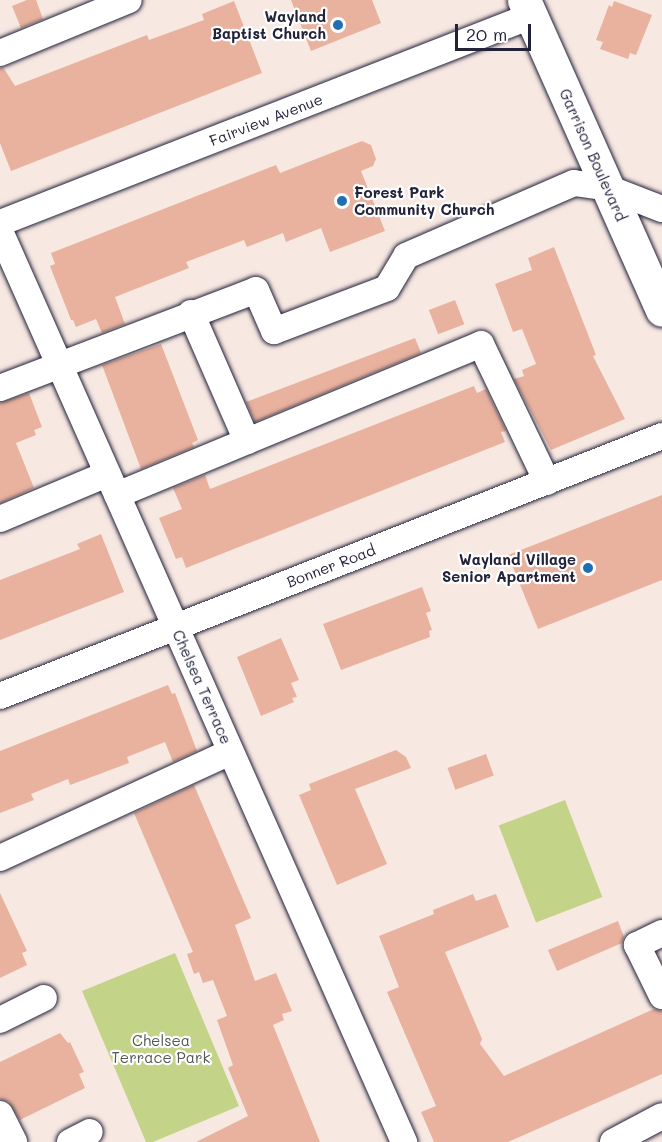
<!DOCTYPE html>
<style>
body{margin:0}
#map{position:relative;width:662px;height:1142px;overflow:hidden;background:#f8e8e2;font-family:Mali,sans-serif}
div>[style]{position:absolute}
.green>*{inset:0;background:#c3d387;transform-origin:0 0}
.building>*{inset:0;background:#e9b29f;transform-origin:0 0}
.roads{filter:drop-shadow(0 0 2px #22223b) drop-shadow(0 0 2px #22223b)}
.minor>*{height:26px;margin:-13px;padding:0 13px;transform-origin:13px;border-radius:13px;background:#fff}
.major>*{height:33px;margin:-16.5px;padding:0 16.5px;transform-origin:16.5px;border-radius:16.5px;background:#fff}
.dots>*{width:16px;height:16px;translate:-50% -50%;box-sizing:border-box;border:3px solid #fff;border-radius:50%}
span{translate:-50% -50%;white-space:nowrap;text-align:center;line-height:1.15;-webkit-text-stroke:4.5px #fff;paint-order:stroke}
.poi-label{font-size:15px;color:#22223b;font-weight:700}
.right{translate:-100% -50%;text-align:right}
.left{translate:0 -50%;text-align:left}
.street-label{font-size:15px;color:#22223b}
.park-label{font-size:15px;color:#525752}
.scale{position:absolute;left:455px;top:24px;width:76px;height:27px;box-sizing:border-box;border:3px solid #22223b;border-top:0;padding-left:8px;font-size:18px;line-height:21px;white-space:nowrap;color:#22223b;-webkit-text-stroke:4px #fff;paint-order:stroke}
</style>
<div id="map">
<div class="green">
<div style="left:565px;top:800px;width:104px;height:71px;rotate:69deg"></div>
<div style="clip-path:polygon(175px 953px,239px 1106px,153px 1142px,146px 1142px,82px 991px)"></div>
</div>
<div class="building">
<div style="clip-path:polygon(27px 0,36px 0,43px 19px,21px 28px,12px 6px)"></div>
<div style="clip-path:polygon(291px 0,372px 0,381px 23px,311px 51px)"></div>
<div style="clip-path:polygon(234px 1px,262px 73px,11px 171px,0 143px,0 68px,3px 67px,15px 86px,147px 35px,149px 40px,204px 20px,202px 14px)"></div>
<div style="clip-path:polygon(614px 1px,652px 15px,636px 55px,630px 53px,628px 59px,600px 49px,603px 42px,596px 40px,609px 5px,612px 7px)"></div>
<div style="clip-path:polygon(362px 141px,371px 145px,376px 159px,373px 166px,361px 171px,385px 231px,330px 252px,321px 228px,286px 242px,283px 233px,247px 247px,244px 240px,186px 262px,189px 268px,115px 297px,125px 324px,102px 333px,96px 319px,76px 327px,73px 320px,71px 320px,50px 266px,55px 264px,51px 253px,276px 165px,280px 173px)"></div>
<div style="clip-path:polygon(554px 247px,596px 355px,593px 356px,625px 419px,551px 450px,514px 379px,524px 376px,522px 370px,536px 364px,522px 329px,513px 332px,495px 284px,532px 270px,528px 258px)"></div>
<div style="left:455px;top:300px;width:26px;height:28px;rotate:69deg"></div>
<div style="clip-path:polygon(415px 338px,421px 353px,255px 422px,246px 402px)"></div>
<div style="clip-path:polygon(161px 344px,198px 440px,192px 443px,194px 447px,141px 469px,102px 365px)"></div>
<div style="clip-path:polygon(474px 386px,477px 393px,486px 389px,506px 431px,501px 432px,505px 442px,186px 568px,182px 557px,176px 559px,159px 518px,182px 509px,173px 488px,205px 475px,210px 489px)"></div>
<div style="clip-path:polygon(29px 393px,42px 427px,34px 430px,36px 435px,16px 443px,34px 488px,0 503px,0 403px)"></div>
<div style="clip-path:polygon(662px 495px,662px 580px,538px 629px,508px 555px)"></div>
<div style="clip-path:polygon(101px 534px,124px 592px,0 640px,0 580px,80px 549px,77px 544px)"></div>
<div style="clip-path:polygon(422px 587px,431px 611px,426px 613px,432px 630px,429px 631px,430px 637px,341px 670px,323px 624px)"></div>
<div style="clip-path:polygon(281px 638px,299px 680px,291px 683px,297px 697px,292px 698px,294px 702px,261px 716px,237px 657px)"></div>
<div style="clip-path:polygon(168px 685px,172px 694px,175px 693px,197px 751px,173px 762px,165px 742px,127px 757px,129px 763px,70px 785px,68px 779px,31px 794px,34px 800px,0 813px,0 751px)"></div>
<div style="clip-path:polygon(396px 750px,406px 757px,411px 768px,355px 789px,387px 864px,337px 885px,299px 795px,311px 790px,309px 784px)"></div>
<div style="left:486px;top:754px;width:23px;height:41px;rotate:70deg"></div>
<div style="clip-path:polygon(194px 785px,251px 918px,235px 925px,255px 981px,276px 973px,292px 1011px,282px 1014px,284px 1020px,273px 1025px,320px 1142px,196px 1142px,248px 1116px,228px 1068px,233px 1065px,217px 1020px,227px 1016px,213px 980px,203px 983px,199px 972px,194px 974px,187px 954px,193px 952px,134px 813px)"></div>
<div style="clip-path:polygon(0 893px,27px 951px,22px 953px,27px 965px,0 978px)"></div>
<div style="clip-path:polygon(473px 894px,476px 901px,496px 894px,509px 927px,445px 952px,482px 1039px,480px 1044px,504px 1076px,654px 1009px,662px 1011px,662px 1074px,508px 1142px,434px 1142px,421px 1112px,436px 1106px,387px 992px,399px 987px,379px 936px,434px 914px,433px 910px)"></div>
<div style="clip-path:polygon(618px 921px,624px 937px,622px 943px,557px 971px,548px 950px)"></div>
<div style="clip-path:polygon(60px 1033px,68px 1043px,70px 1042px,84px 1072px,79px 1074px,85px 1088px,20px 1120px,9px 1102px,0 1099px,0 1062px)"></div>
</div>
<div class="roads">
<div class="minor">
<div style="left:0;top:53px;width:139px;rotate:-22.3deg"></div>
<div style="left:0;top:223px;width:570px;rotate:-21.3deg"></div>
<div style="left:0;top:231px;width:997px;rotate:66.08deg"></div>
<div style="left:191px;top:313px;width:140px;rotate:66.4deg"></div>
<div style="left:0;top:388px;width:274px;rotate:-20.9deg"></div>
<div style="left:256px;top:290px;width:45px;rotate:66.3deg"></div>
<div style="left:274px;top:331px;width:121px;rotate:-20.8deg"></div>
<div style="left:387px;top:288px;width:37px;rotate:-59deg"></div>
<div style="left:406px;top:256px;width:183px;rotate:-23.5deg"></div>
<div style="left:574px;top:183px;width:34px;rotate:8deg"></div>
<div style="left:608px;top:188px;width:58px;rotate:21.3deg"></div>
<div style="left:117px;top:495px;width:394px;rotate:-22.5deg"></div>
<div style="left:481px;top:344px;width:153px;rotate:64.4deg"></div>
<div style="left:0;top:519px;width:116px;rotate:-22.8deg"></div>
<div style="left:0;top:696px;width:711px;rotate:-21.44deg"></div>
<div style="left:0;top:858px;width:253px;rotate:-24.7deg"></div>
<div style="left:662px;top:933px;width:28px;rotate:154deg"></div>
<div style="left:637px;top:945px;width:57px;rotate:63.9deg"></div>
<div style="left:0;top:1020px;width:49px;rotate:-26.6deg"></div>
<div style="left:0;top:1114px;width:31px;rotate:63deg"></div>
<div style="left:70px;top:1142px;width:22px;rotate:-27deg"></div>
<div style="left:613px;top:1142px;width:55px;rotate:-28deg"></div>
</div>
<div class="major">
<div style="left:524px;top:0;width:339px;rotate:66deg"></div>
</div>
</div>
<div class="dots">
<div style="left:338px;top:25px;background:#1f6fb2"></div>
<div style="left:342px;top:201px;background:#1f6fb2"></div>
<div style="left:588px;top:568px;background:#1f6fb2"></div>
</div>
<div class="poi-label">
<span class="right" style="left:326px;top:25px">Wayland<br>Baptist Church</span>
<span class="left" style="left:354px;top:201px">Forest Park<br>Community Church</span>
<span class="right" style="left:576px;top:568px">Wayland Village<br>Senior Apartment</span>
</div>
<div class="street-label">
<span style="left:266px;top:120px;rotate:-21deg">Fairview Avenue</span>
<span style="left:593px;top:155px;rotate:66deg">Garrison Boulevard</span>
<span style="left:331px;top:566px;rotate:-21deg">Bonner Road</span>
<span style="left:202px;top:687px;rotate:66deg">Chelsea Terrace</span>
</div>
<div class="park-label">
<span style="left:161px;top:1049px">Chelsea<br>Terrace Park</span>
</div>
<div class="scale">20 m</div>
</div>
